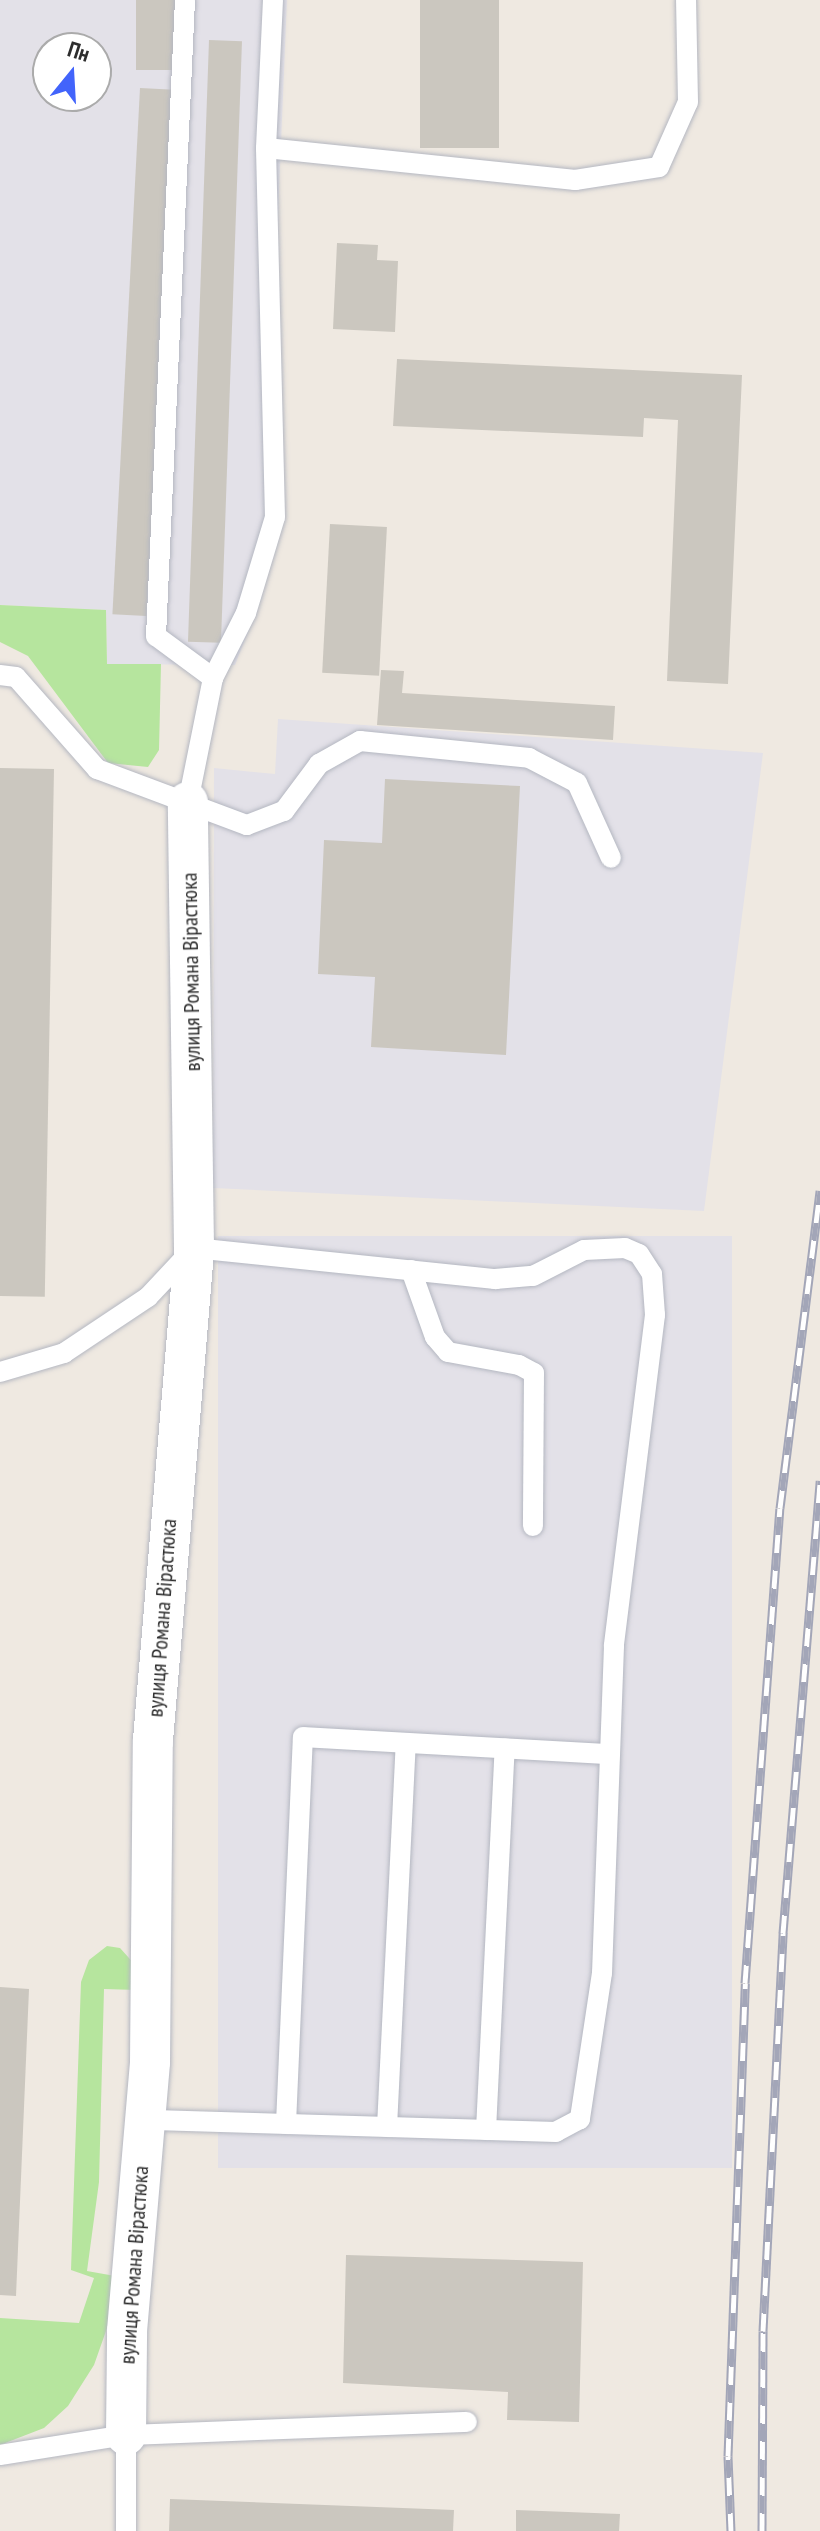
<!DOCTYPE html>
<meta charset="utf-8">
<style>
body{margin:0}
#map{position:relative;width:820px;height:2531px;overflow:hidden;background:#efe9e1;font-family:"PT Sans Narrow",sans-serif}
div>[style]{position:absolute}
.industrial>*{inset:0;background:#e3e1e8;transform-origin:0 0}
.green>*{inset:0;background:#b6e59e}
.building>*{inset:0;background:#cbc7bf;transform-origin:0 0}
.roads{filter:drop-shadow(0 0 2px #b4b7c1) drop-shadow(0 0 2px #b4b7c1)}
.lane>*{height:20px;margin:-10px;padding:0 10px;transform-origin:10px;border-radius:10px;background:#fff}
.street>*{height:40px;margin:-20px;padding:0 20px;transform-origin:20px;border-radius:20px;background:#fff}
.rail>*{height:9px;margin-top:-4.5px;transform-origin:0;background:repeating-linear-gradient(90deg,#fff 0 18px,#a3a6b8 0 36px);box-sizing:border-box;border-block:2px solid #a3a6b8}
span{translate:-50% -50%;white-space:nowrap;text-align:center;line-height:1.15;-webkit-text-stroke:7px #fff;paint-order:stroke}
.street-label{font-size:22px;color:#2e2e2e}
.north{position:absolute;left:32px;top:32px;width:80px;height:80px;box-sizing:border-box;background:#fff;border:2px solid #ababab;border-radius:50%;rotate:18deg;font-size:22px;font-weight:700;line-height:32px;text-align:center;color:#2e2e2e}
.north::after{content:'';display:block;margin:auto;width:28px;height:36px;background:#4264fb;clip-path:polygon(50% 0,100% 100%,50% 72%,0 100%)}
</style>
<div id="map">
<div class="industrial">
<div style="clip-path:polygon(evenodd,0 0,287px 0,262px 596px,235px 665px,107px 664px,106px 610px,0 605px,0 0,48px 48px,96px 48px,96px 96px,48px 96px,48px 48px)"></div>
<div style="clip-path:polygon(278px 719px,763px 753px,704px 1211px,213px 1188px,214px 768px,275px 774px)"></div>
<div style="left:218px;top:1236px;width:514px;height:932px"></div>
</div>
<div class="green">
<div style="clip-path:polygon(0 605px,106px 610px,107px 664px,161px 664px,159px 750px,148px 767px,108px 763px,28px 656px,0 642px)"></div>
<div style="clip-path:polygon(107px 1946px,120px 1948px,138px 1968px,137px 1990px,104px 1989px,99px 2182px,87px 2271px,115px 2276px,112px 2314px,94px 2365px,68px 2406px,44px 2428px,0 2445px,0 2318px,79px 2323px,94px 2278px,71px 2270px,81px 1982px,89px 1960px)"></div>
</div>
<div class="building">
<div style="left:136px;top:0;width:39px;height:70px"></div>
<div style="left:420px;top:0;width:79px;height:148px"></div>
<div style="left:209px;top:40px;width:33px;height:602px;rotate:2deg"></div>
<div style="left:140px;top:88px;width:34px;height:527px;rotate:3deg"></div>
<div style="clip-path:polygon(337px 243px,378px 245px,377px 260px,398px 261px,395px 332px,333px 329px)"></div>
<div style="clip-path:polygon(397px 359px,742px 375px,728px 684px,667px 681px,678px 420px,644px 418px,643px 437px,393px 426px)"></div>
<div style="left:330px;top:524px;width:57px;height:149px;rotate:3deg"></div>
<div style="clip-path:polygon(381px 670px,404px 671px,402px 693px,615px 706px,613px 740px,377px 725px)"></div>
<div style="left:0;top:768px;width:54px;height:528px;rotate:1deg"></div>
<div style="clip-path:polygon(385px 779px,520px 786px,506px 1055px,371px 1047px,375px 977px,318px 974px,324px 840px,382px 843px)"></div>
<div style="clip-path:polygon(0 1987px,29px 1989px,16px 2296px,0 2295px)"></div>
<div style="clip-path:polygon(346px 2255px,583px 2262px,579px 2422px,507px 2420px,508px 2392px,343px 2383px)"></div>
<div style="clip-path:polygon(170px 2499px,454px 2510px,453px 2531px,169px 2531px)"></div>
<div style="clip-path:polygon(516px 2510px,620px 2514px,619px 2531px,516px 2531px)"></div>
</div>
<div class="roads">
<div class="lane">
<div style="left:185px;top:0;width:637px;rotate:92.61deg"></div>
<div style="left:156px;top:636px;width:71px;rotate:36.4deg"></div>
<div style="left:266px;top:148px;width:311px;rotate:5.9deg"></div>
<div style="left:575px;top:180px;width:85px;rotate:-8.8deg"></div>
<div style="left:659px;top:167px;width:71px;rotate:-66deg"></div>
<div style="left:688px;top:102px;width:102px;rotate:-91.1deg"></div>
<div style="left:0;top:675px;width:16px;rotate:7deg"></div>
<div style="left:16px;top:677px;width:123px;rotate:48.6deg"></div>
<div style="left:97px;top:769px;width:160px;rotate:20.5deg"></div>
<div style="left:247px;top:825px;width:40px;rotate:-21deg"></div>
<div style="left:284px;top:811px;width:59px;rotate:-53.3deg"></div>
<div style="left:319px;top:764px;width:47px;rotate:-29.3deg"></div>
<div style="left:360px;top:741px;width:170px;rotate:5.7deg"></div>
<div style="left:529px;top:758px;width:54px;rotate:27.5deg"></div>
<div style="left:577px;top:783px;width:82px;rotate:65.6deg"></div>
<div style="left:188px;top:802px;width:126px;rotate:-78.6deg"></div>
<div style="left:213px;top:678px;width:73px;rotate:-63.1deg"></div>
<div style="left:246px;top:613px;width:100px;rotate:-73.2deg"></div>
<div style="left:275px;top:517px;width:369px;rotate:-91.4deg"></div>
<div style="left:266px;top:148px;width:148px;rotate:-87.3deg"></div>
<div style="left:411px;top:1270px;width:71px;rotate:70.3deg"></div>
<div style="left:435px;top:1337px;width:20px;rotate:49deg"></div>
<div style="left:448px;top:1352px;width:72px;rotate:10.4deg"></div>
<div style="left:519px;top:1365px;width:17px;rotate:28deg"></div>
<div style="left:534px;top:1373px;width:153px;rotate:90.4deg"></div>
<div style="left:0;top:1372px;width:67px;rotate:-16.5deg"></div>
<div style="left:64px;top:1353px;width:101px;rotate:-33.7deg"></div>
<div style="left:148px;top:1297px;width:67px;rotate:-46.8deg"></div>
<div style="left:194px;top:1248px;width:303px;rotate:5.9deg"></div>
<div style="left:495px;top:1279px;width:38px;rotate:-5deg"></div>
<div style="left:533px;top:1276px;width:57px;rotate:-27deg"></div>
<div style="left:584px;top:1250px;width:41px;rotate:-2.8deg"></div>
<div style="left:625px;top:1248px;width:15px;rotate:23deg"></div>
<div style="left:639px;top:1254px;width:24px;rotate:57deg"></div>
<div style="left:652px;top:1274px;width:41px;rotate:85.8deg"></div>
<div style="left:655px;top:1315px;width:334px;rotate:97.1deg"></div>
<div style="left:614px;top:1646px;width:327px;rotate:92.1deg"></div>
<div style="left:602px;top:1973px;width:148px;rotate:98.6deg"></div>
<div style="left:580px;top:2119px;width:27px;rotate:152deg"></div>
<div style="left:556px;top:2132px;width:411px;rotate:-178.3deg"></div>
<div style="left:286px;top:2124px;width:387px;rotate:-87.5deg"></div>
<div style="left:303px;top:1737px;width:307px;rotate:3.2deg"></div>
<div style="left:387px;top:2127px;width:384px;rotate:-87.2deg"></div>
<div style="left:486px;top:2130px;width:382px;rotate:-87.2deg"></div>
<div style="left:0;top:2455px;width:128px;rotate:-9deg"></div>
<div style="left:126px;top:2531px;width:96px;rotate:-90deg"></div>
<div style="left:126px;top:2435px;width:341px;rotate:-2.2deg"></div>
</div>
<div class="street">
<div style="left:126px;top:2435px;width:104px;rotate:-89.4deg"></div>
<div style="left:127px;top:2331px;width:270px;rotate:-85.1deg"></div>
<div style="left:150px;top:2062px;width:322px;rotate:-89.5deg"></div>
<div style="left:153px;top:1740px;width:494px;rotate:-85.2deg"></div>
<div style="left:194px;top:1248px;width:446px;rotate:-90.8deg"></div>
</div>
</div>
<div class="rail">
<div style="left:731px;top:2531px;width:75px;rotate:-92.3deg"></div>
<div style="left:728px;top:2456px;width:473px;rotate:-87.9deg"></div>
<div style="left:745px;top:1983px;width:476px;rotate:-85.8deg"></div>
<div style="left:780px;top:1508px;width:320px;rotate:-82.8deg"></div>
<div style="left:762px;top:2531px;width:200px;rotate:-89.7deg"></div>
<div style="left:763px;top:2331px;width:399px;rotate:-87.1deg"></div>
<div style="left:783px;top:1933px;width:454px;rotate:-85.3deg"></div>
</div>
<div class="street-label">
<span style="left:191px;top:972px;rotate:-91deg">вулиця Романа Вірастюка</span>
<span style="left:162px;top:1618px;rotate:-86deg">вулиця Романа Вірастюка</span>
<span style="left:134px;top:2265px;rotate:-86deg">вулиця Романа Вірастюка</span>
</div>
<div class="north">Пн</div>
</div>
